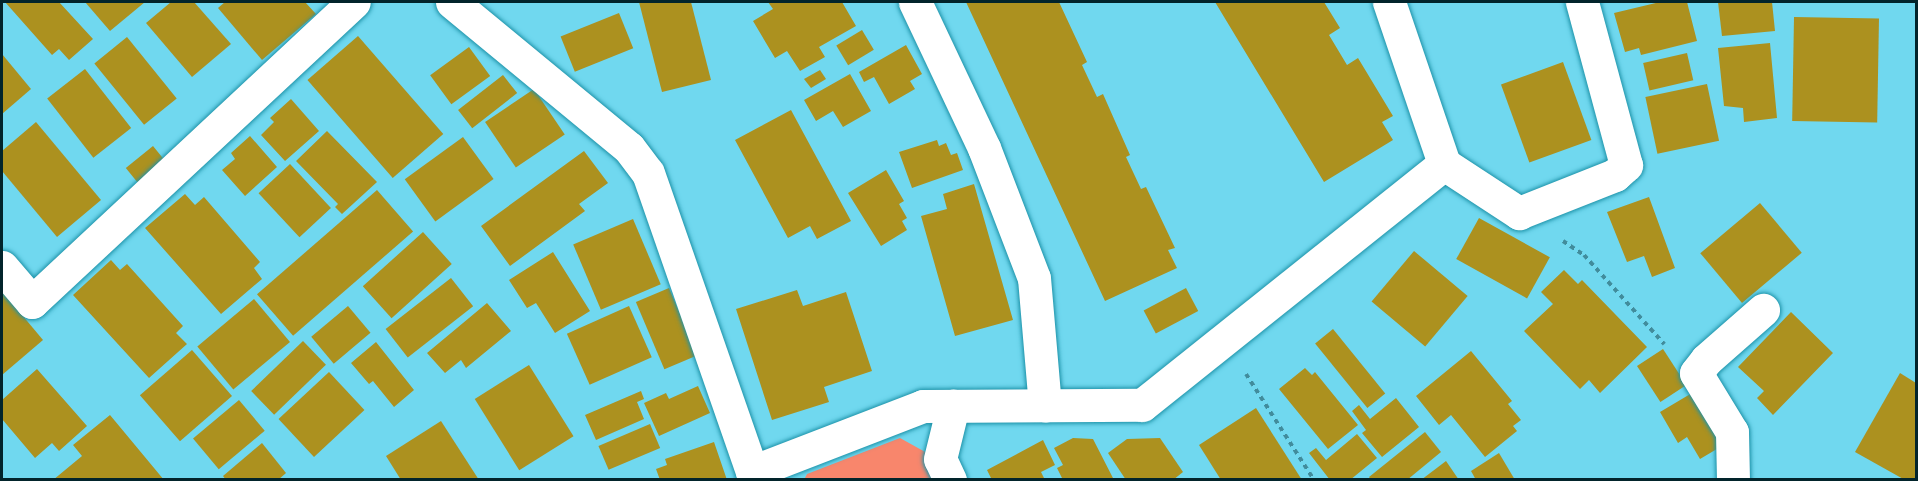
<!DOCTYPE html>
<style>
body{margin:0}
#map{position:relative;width:1918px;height:481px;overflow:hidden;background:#70d8ef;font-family:"Golos Text",sans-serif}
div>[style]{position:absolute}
.green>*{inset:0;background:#f8866c}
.building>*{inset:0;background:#ac911f;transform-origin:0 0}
.path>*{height:4px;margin-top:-2px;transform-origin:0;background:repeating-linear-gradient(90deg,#418c9c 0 4.5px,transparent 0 9px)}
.roads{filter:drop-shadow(0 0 2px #1d92a8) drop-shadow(0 0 2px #1d92a8)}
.minor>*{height:33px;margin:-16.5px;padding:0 16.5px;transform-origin:16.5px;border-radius:16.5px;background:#fff}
span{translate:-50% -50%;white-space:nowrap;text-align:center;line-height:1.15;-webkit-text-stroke:6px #c1f0fc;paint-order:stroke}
.frame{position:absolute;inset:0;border:3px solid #02242b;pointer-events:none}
</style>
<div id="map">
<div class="green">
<div style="clip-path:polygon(900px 438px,927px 453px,939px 480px,804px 480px,807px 474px)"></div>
</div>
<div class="building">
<div style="clip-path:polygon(5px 2px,59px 2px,93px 39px,69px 60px,59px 49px,52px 55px)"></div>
<div style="clip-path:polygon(85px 2px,145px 2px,110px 31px)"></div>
<div style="clip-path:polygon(171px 2px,194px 2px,231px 44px,192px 77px,146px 23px)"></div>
<div style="clip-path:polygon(225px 2px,305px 2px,316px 14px,262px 60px,218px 8px)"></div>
<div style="clip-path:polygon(639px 2px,691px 2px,711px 80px,662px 92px)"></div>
<div style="clip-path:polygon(768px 2px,842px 2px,856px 26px,819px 47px,825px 57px,800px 71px,787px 51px,775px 58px,753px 21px,773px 9px)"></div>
<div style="clip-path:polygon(966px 2px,1059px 2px,1087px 62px,1082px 65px,1097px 97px,1103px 94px,1130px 155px,1126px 157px,1141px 189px,1146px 187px,1175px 248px,1168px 250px,1177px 268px,1105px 301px)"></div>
<div style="clip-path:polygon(1215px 2px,1324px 2px,1340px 28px,1329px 35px,1347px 65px,1358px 58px,1393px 116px,1382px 122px,1393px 140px,1324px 182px)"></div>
<div style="clip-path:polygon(1660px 2px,1687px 2px,1697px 41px,1641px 55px,1639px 48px,1625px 52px,1614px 13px)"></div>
<div style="clip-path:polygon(1718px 2px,1772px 2px,1775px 31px,1722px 36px)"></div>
<div style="left:619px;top:13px;width:38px;height:63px;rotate:68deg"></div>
<div style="left:1794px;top:17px;width:85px;height:104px;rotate:1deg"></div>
<div style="left:862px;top:30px;width:23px;height:30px;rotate:59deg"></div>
<div style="left:358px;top:36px;width:130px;height:67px;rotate:49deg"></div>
<div style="left:127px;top:37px;width:79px;height:42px;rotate:51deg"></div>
<div style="clip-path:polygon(1770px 43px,1777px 118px,1744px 122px,1743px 108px,1724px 106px,1718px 48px)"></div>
<div style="clip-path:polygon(906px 45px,922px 74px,910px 81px,915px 89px,889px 104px,874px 77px,864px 82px,859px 72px)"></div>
<div style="left:469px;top:47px;width:36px;height:48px;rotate:54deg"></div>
<div style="left:1687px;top:53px;width:28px;height:45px;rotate:77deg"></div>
<div style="clip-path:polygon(2px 54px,31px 89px,2px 114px)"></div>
<div style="left:1563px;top:62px;width:83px;height:66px;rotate:70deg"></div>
<div style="left:85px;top:69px;width:75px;height:48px;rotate:52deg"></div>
<div style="clip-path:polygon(820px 70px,826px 79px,811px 88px,804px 79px)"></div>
<div style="clip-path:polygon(850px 74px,871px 111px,843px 127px,833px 111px,816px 121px,804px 100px)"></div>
<div style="left:503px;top:75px;width:23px;height:57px;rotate:52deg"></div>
<div style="left:1707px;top:84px;width:58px;height:63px;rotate:78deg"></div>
<div style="left:534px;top:89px;width:55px;height:59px;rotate:56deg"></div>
<div style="clip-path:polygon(291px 99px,319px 131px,285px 161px,261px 135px,274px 122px,270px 118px)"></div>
<div style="clip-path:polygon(791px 110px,851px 221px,817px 239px,810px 226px,788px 238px,735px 140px)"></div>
<div style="clip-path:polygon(36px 122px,101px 200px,57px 237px,2px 171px,2px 151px)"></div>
<div style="clip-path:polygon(327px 131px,377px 182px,342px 214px,335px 207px,338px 204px,296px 161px)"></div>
<div style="clip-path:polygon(250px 136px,277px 167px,245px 196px,222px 170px,235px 159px,231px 153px)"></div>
<div style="left:463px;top:137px;width:52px;height:72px;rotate:54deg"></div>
<div style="clip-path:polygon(937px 140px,939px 146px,946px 143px,951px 155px,957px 153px,963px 170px,912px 188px,899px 152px)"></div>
<div style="left:153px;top:146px;width:21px;height:35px;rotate:51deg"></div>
<div style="clip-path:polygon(584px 151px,608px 183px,579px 204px,585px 211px,510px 266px,481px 226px)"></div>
<div style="left:290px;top:164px;width:60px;height:43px;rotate:47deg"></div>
<div style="clip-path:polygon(886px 170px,904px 201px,899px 204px,907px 218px,902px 221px,907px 230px,881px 246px,848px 193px)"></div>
<div style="clip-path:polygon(974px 184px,1013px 320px,955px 336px,921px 216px,947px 209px,943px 194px)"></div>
<div style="left:377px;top:190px;width:55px;height:159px;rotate:49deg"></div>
<div style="clip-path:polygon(185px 194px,195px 205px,204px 197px,260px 262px,254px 268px,262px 279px,221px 314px,145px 228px)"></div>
<div style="clip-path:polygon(1649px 197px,1675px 268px,1652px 277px,1644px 256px,1627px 262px,1607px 212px)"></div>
<div style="left:1760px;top:203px;width:65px;height:78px;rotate:50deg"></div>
<div style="left:1479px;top:218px;width:81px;height:47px;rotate:29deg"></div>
<div style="left:633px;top:219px;width:71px;height:65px;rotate:67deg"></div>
<div style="left:423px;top:232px;width:43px;height:81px;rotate:48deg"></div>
<div style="left:1414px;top:251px;width:70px;height:66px;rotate:40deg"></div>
<div style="clip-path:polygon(553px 252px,590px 311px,555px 333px,536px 303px,527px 308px,509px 280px)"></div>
<div style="clip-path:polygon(111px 260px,120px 270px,127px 264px,183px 326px,176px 333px,187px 344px,149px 378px,73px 295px)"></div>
<div style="clip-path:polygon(1564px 270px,1578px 284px,1582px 280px,1647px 347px,1600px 393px,1589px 380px,1580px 389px,1524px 331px,1553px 304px,1541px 292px)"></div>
<div style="left:451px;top:278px;width:36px;height:83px;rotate:52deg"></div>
<div style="left:669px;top:288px;width:73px;height:36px;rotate:67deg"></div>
<div style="left:1186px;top:288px;width:26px;height:48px;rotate:62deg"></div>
<div style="clip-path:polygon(797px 290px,803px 306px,846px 292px,872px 371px,824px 387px,829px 402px,772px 420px,736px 309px)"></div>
<div style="clip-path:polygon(2px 291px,43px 340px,2px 375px)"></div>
<div style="left:254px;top:299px;width:56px;height:74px;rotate:50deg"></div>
<div style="clip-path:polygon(487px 303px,511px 331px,466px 368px,461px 360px,445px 373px,427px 353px)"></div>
<div style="left:348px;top:306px;width:35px;height:48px;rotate:50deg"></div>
<div style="left:629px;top:306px;width:56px;height:68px;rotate:66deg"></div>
<div style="clip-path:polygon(1791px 312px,1833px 353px,1773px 415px,1757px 398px,1764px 391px,1738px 367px)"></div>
<div style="left:1333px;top:329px;width:83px;height:23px;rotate:51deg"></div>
<div style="left:303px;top:341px;width:33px;height:72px;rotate:46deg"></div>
<div style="clip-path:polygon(376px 342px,414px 390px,394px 407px,373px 381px,369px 384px,351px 363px)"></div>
<div style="left:1663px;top:349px;width:43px;height:31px;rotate:57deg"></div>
<div style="left:192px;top:350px;width:61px;height:69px;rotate:49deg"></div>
<div style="clip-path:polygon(1471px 351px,1512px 401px,1508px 404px,1521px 420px,1513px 426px,1517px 431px,1485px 457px,1451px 415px,1439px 425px,1416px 396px)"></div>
<div style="left:529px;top:365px;width:84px;height:64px;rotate:58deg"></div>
<div style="clip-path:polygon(1305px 368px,1312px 375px,1315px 372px,1358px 425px,1328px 449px,1279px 389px)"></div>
<div style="clip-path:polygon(37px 369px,87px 426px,59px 451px,52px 443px,35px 458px,2px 419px,2px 400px)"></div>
<div style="left:329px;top:372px;width:52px;height:69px;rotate:47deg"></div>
<div style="clip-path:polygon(1900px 373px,1916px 383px,1916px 480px,1905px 480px,1855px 452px)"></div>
<div style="clip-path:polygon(698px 386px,710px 413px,659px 436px,644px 403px,666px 393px,669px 399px)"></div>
<div style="clip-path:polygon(641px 391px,644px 399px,637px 402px,644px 419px,596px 440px,585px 415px)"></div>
<div style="clip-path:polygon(1692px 393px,1722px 446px,1700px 459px,1687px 437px,1678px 443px,1660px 412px)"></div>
<div style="clip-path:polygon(1396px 398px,1419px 427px,1382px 457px,1362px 433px,1366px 430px,1352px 411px,1359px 405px,1370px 419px)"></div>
<div style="left:239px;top:400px;width:40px;height:60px;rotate:50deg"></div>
<div style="clip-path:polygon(1256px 408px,1302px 480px,1221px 480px,1199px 445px)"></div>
<div style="clip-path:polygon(110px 415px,164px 480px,53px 480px,82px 456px,73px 445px)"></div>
<div style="clip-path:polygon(441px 421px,479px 480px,401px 480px,386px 456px)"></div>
<div style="left:650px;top:424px;width:26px;height:56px;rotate:67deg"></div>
<div style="clip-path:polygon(1425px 432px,1441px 452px,1407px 480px,1371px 480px,1369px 477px)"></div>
<div style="clip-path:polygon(1357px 434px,1377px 458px,1350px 480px,1330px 480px,1309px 453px,1316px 448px,1326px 460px)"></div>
<div style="clip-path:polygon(1073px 438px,1093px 439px,1114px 480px,1063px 480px,1057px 468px,1063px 465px,1054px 448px)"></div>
<div style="clip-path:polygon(1160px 438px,1183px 472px,1173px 480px,1126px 480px,1108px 453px,1127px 439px)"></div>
<div style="clip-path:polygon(1043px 440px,1055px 465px,1041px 472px,1045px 480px,992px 480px,987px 470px)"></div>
<div style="clip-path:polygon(714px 442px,727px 480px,660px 480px,656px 469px,667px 465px,665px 459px)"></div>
<div style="clip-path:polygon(262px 443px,286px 473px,278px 480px,226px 480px,223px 476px)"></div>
<div style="clip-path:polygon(1499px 453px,1515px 480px,1476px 480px,1471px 471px)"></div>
<div style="clip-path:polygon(1446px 461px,1459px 480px,1421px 480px)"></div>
</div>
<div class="path">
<div style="left:1563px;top:241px;width:25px;rotate:34deg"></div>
<div style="left:1584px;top:255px;width:120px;rotate:48deg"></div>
<div style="left:1246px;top:374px;width:126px;rotate:57.3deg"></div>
</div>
<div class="roads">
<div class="minor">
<div style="left:452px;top:2px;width:229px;rotate:39.5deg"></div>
<div style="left:629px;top:148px;width:31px;rotate:53deg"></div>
<div style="left:648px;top:173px;width:325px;rotate:70.8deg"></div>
<div style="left:915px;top:2px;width:161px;rotate:64.7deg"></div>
<div style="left:984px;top:148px;width:139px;rotate:69deg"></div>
<div style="left:1034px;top:278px;width:128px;rotate:85.1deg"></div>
<div style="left:1389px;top:2px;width:171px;rotate:71.2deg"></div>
<div style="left:1444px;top:164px;width:90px;rotate:33.2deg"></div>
<div style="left:1519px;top:213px;width:103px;rotate:-21.6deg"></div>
<div style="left:1615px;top:175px;width:15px;rotate:-42deg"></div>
<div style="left:1626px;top:165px;width:169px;rotate:-105.1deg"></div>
<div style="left:2px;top:267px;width:46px;rotate:49.4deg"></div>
<div style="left:32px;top:302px;width:440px;rotate:-43deg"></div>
<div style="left:752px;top:472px;width:183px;rotate:-21.1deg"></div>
<div style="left:923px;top:406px;width:219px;rotate:-0.3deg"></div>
<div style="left:1142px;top:405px;width:386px;rotate:-38.6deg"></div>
<div style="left:950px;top:480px;width:23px;rotate:-115deg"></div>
<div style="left:940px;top:459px;width:55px;rotate:-76.2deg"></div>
<div style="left:1733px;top:480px;width:48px;rotate:-91.2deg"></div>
<div style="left:1732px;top:432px;width:69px;rotate:-121.4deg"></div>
<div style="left:1696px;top:373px;width:16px;rotate:-52deg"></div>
<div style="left:1706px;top:360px;width:76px;rotate:-41.3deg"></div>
</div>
</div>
<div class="frame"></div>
</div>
